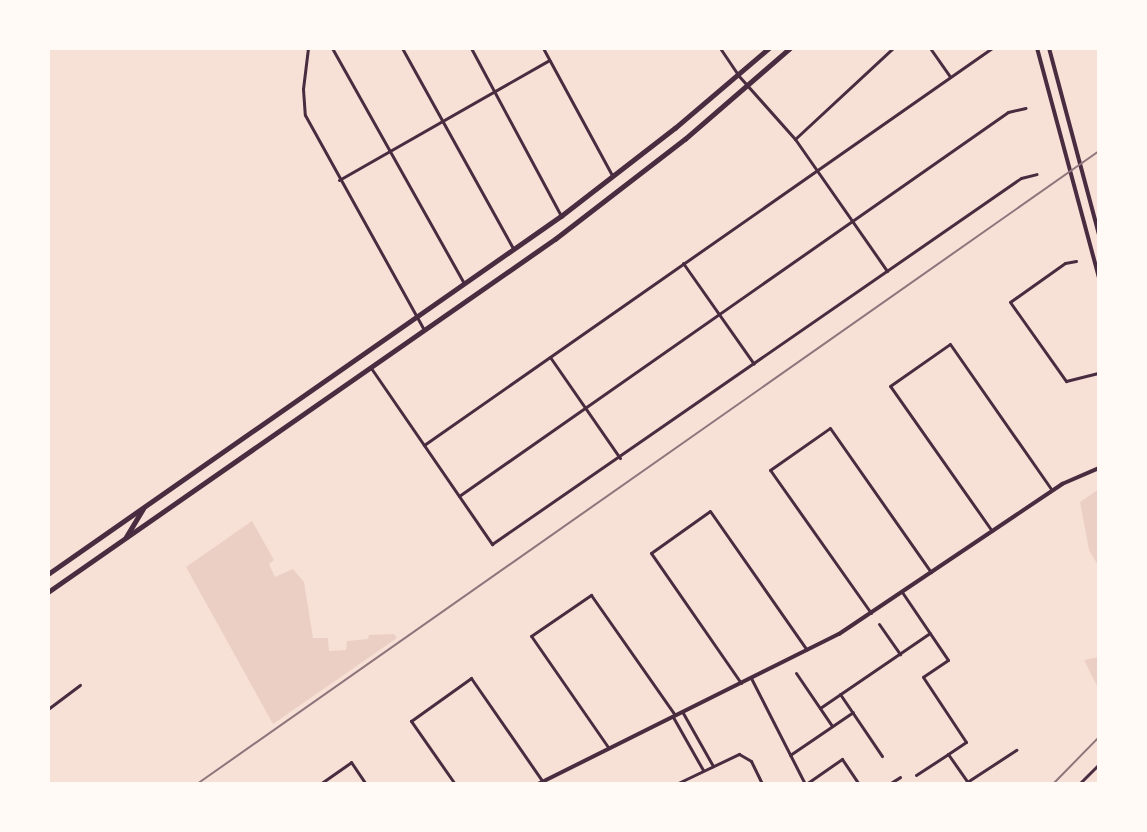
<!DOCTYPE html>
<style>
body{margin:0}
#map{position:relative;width:1147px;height:832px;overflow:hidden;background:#f7e1d7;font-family:"Source Sans 3",sans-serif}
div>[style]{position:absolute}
.green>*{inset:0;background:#ebcfc5}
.minor>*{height:3px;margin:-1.5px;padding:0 1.5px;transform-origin:1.5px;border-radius:1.5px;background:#4a2c40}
.tertiary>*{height:4px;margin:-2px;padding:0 2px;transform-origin:2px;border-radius:2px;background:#4a2c40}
.secondary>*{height:4px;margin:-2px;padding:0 2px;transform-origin:2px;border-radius:2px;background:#4a2c40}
.primary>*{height:4.5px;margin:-2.25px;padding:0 2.25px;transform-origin:2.25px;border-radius:2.25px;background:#4a2c40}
.rail>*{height:2px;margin:-1px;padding:0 1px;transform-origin:1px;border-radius:1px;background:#8f747c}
span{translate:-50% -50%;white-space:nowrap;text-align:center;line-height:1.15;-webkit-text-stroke:6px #fffaf5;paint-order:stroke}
.frame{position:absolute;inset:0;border:50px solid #fffaf5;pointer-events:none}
</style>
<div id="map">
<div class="green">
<div style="clip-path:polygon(1099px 489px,1099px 567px,1089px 550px,1080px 502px)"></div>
<div style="clip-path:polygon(252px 521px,274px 560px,269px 564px,275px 577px,293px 569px,304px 582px,313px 638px,328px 638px,329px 651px,346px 650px,347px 641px,368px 639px,369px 635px,394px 634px,397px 638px,273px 724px,186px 567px)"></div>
<div style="clip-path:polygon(1099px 657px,1099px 690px,1084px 660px)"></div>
</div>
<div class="minor">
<div style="left:308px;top:48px;width:41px;rotate:97deg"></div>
<div style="left:303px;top:89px;width:26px;rotate:86deg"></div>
<div style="left:305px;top:115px;width:246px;rotate:61deg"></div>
<div style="left:332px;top:48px;width:270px;rotate:60.7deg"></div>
<div style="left:402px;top:48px;width:229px;rotate:61deg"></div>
<div style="left:471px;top:48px;width:191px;rotate:61.8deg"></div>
<div style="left:543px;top:48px;width:145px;rotate:61.5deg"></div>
<div style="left:720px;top:48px;width:32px;rotate:56deg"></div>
<div style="left:738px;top:75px;width:86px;rotate:48.3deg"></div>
<div style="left:795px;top:139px;width:161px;rotate:55.1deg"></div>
<div style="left:930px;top:48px;width:35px;rotate:55deg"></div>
<div style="left:795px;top:139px;width:134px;rotate:-42.9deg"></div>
<div style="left:339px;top:180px;width:242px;rotate:-29.7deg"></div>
<div style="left:1076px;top:261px;width:11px;rotate:170deg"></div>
<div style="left:1065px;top:263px;width:67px;rotate:144.7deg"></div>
<div style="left:1010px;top:302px;width:97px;rotate:54.7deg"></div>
<div style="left:1066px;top:381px;width:34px;rotate:-14deg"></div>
<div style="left:683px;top:263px;width:123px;rotate:54.9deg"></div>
<div style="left:550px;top:357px;width:123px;rotate:55.3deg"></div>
<div style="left:371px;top:368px;width:214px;rotate:55.5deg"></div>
<div style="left:492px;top:544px;width:643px;rotate:-34.68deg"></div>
<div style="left:1021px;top:178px;width:16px;rotate:-14deg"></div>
<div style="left:424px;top:445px;width:693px;rotate:-34.95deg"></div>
<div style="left:459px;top:496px;width:670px;rotate:-34.97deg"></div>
<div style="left:1008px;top:112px;width:18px;rotate:-13deg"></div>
<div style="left:992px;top:531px;width:177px;rotate:-125.1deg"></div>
<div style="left:890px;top:386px;width:73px;rotate:-35deg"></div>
<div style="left:950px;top:344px;width:178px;rotate:55.1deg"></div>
<div style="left:902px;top:592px;width:82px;rotate:55.9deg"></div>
<div style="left:948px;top:660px;width:30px;rotate:146deg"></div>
<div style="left:923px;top:677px;width:78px;rotate:56.5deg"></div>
<div style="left:966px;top:742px;width:22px;rotate:146deg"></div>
<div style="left:948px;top:754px;width:37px;rotate:55deg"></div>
<div style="left:871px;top:613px;width:175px;rotate:-125.2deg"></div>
<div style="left:770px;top:470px;width:73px;rotate:-35deg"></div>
<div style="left:830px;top:428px;width:176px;rotate:55deg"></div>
<div style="left:879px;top:624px;width:37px;rotate:55deg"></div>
<div style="left:796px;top:673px;width:64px;rotate:55.8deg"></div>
<div style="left:751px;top:678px;width:119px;rotate:63deg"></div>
<div style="left:741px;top:683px;width:158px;rotate:-124.7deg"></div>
<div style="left:651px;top:553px;width:72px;rotate:-35.4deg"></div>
<div style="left:710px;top:511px;width:169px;rotate:55.1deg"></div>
<div style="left:840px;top:694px;width:75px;rotate:55.9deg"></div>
<div style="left:820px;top:708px;width:133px;rotate:-34.3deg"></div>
<div style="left:48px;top:709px;width:40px;rotate:-37deg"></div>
<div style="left:683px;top:713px;width:61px;rotate:60.5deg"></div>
<div style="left:673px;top:717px;width:61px;rotate:60.5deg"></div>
<div style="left:608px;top:747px;width:135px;rotate:-124.7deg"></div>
<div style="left:531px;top:636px;width:73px;rotate:-34.3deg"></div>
<div style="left:591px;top:595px;width:146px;rotate:55deg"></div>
<div style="left:790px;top:755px;width:76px;rotate:-34.3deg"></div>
<div style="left:916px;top:775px;width:38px;rotate:-33deg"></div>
<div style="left:967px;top:782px;width:59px;rotate:-33.1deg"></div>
<div style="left:320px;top:784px;width:38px;rotate:-35deg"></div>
<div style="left:351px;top:762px;width:27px;rotate:56deg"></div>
<div style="left:455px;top:784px;width:77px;rotate:-124.9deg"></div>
<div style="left:411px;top:721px;width:74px;rotate:-35.6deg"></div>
<div style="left:471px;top:678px;width:126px;rotate:55.3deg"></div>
<div style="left:676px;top:784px;width:70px;rotate:-25.5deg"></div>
<div style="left:739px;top:754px;width:14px;rotate:30deg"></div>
<div style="left:751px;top:761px;width:25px;rotate:64deg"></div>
<div style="left:806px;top:784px;width:44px;rotate:-34.8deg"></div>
<div style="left:842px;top:759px;width:30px;rotate:56deg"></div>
<div style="left:889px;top:784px;width:13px;rotate:-32deg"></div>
<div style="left:1079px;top:784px;width:28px;rotate:-45deg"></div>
</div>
<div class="tertiary">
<div style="left:538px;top:784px;width:336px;rotate:-26.5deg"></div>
<div style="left:839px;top:634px;width:269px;rotate:-33.9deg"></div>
<div style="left:1062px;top:484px;width:40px;rotate:-23.4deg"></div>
</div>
<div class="secondary">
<div style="left:1037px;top:48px;width:238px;rotate:74.9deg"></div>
<div style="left:1049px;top:48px;width:194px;rotate:75deg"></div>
</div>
<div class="primary">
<div style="left:126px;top:537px;width:33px;rotate:-59deg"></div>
<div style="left:48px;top:574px;width:626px;rotate:-34.91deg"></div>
<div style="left:561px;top:216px;width:144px;rotate:-37.7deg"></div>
<div style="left:675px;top:128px;width:123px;rotate:-40.4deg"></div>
<div style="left:48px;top:592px;width:618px;rotate:-34.85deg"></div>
<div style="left:555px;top:239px;width:164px;rotate:-37.6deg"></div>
<div style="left:685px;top:139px;width:139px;rotate:-40.9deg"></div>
</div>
<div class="rail">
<div style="left:197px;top:784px;width:1102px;rotate:-35.06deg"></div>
<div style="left:1053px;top:784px;width:66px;rotate:-45.6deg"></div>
</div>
<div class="frame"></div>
</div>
